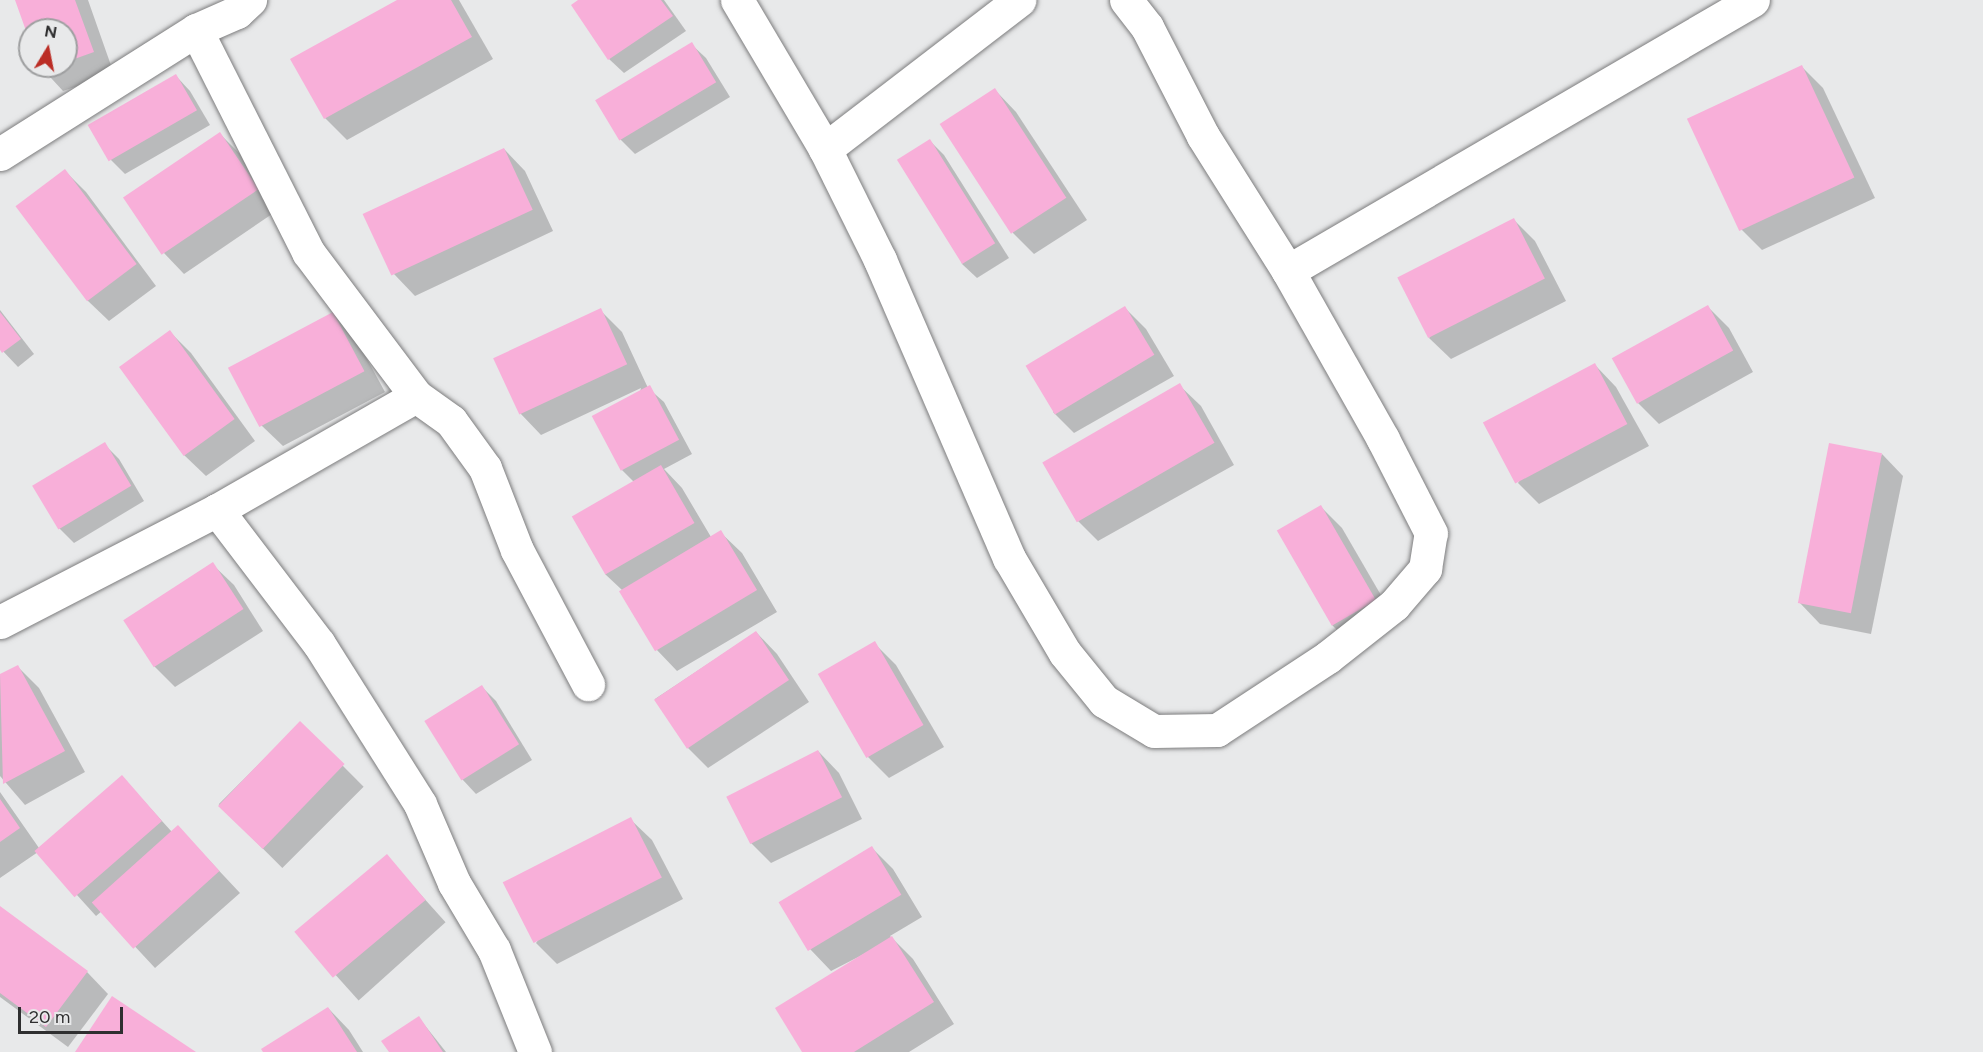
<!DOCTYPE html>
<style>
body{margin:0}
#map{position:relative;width:1983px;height:1052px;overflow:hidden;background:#e8e9ea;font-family:Figtree,sans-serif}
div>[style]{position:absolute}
.shadow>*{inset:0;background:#0003;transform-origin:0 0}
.building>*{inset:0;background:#f8afd9;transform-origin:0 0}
.roads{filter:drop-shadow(0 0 2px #7d7d7e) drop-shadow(0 0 2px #7d7d7e)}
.street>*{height:33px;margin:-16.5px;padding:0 16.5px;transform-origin:16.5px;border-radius:16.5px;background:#fff}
span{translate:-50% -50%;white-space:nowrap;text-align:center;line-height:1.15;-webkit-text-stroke:4.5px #e8e9ea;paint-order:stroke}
.north{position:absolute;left:18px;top:18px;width:60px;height:60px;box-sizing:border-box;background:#e8e9ea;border:2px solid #9e9fa0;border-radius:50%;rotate:10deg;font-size:16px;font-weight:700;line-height:24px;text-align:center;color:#2f2f30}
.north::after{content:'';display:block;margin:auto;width:21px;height:27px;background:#bb2d25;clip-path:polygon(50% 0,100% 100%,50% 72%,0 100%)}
.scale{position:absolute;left:18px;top:1007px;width:105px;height:27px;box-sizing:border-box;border:3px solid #2f2f30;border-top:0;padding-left:8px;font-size:18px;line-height:21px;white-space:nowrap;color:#2f2f30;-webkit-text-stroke:4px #e8e9ea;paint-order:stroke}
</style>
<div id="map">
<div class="shadow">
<div style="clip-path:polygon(17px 0,88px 0,114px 74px,63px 91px,40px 66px,66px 66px,66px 30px,30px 30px,30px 38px)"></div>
<div style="clip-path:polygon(400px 0,459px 0,493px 59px,347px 140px,325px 118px,292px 59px)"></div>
<div style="clip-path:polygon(581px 0,664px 0,686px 31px,624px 73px,609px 59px)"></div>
<div style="clip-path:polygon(691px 44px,706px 58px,730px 97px,635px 154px,620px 139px,597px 101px)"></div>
<div style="clip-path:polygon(1802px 67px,1823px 88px,1875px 198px,1762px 250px,1741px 229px)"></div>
<div style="clip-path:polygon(176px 76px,190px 91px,210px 125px,125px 174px,110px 159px)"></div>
<div style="clip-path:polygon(995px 90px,1016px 112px,1087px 220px,1034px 254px,1013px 233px)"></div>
<div style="clip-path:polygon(220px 134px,241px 155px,278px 210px,184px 274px,163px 252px,125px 197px)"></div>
<div style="clip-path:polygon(930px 141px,944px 155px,1009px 258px,977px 278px,962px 264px)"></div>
<div style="clip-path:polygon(504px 149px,525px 171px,553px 231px,415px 296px,394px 274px,365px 214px)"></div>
<div style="clip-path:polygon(65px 171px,86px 192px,156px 286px,109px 321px,87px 300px)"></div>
<div style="clip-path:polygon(1514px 220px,1535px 241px,1566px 301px,1451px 359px,1429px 338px)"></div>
<div style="clip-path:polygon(1708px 307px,1729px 328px,1753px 372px,1659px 424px,1638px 403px)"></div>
<div style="clip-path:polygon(1125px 308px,1146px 329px,1174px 376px,1074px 433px,1053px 412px)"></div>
<div style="clip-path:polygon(0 310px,34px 354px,18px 367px,0 348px)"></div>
<div style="clip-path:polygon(600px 310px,622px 332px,648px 388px,664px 402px,692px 454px,664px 469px,682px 488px,711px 537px,720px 532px,742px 553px,777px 612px,677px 671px,656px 649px,622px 590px,605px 574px,634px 482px,621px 469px,641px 388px,541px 435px,520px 413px)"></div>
<div style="clip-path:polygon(332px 313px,354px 335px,385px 392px,283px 446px,261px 425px)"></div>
<div style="clip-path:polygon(170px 332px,191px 353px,255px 441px,206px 476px,184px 455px,121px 367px)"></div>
<div style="clip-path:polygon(1595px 365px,1616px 387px,1649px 446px,1539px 504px,1518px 483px)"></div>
<div style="clip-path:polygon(1179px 385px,1201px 406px,1234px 465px,1098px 541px,1077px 520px)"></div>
<div style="clip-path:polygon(104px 444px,119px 459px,144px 501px,74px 543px,59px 528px,34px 486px)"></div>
<div style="clip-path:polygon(1882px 454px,1903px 476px,1871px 634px,1820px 624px,1799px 602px)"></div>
<div style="clip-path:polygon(1321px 507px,1342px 528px,1396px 621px,1353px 646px,1332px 625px)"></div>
<div style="clip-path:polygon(212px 564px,234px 585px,263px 631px,175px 687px,154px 666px)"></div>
<div style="clip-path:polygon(756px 632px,777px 654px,809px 702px,708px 768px,686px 746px,655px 699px)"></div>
<div style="clip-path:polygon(874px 643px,896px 665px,944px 747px,889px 778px,867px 756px,820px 674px)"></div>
<div style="clip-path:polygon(18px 667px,39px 688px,85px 772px,25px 805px,0 776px,0 676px)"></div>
<div style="clip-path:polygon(482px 687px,496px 701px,532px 760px,476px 794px,462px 779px)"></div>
<div style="left:300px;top:723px;width:90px;height:115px;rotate:45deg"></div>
<div style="clip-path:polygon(818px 751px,839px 773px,862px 819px,771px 863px,750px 842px)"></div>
<div style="clip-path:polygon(122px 777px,172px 832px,178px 827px,240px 893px,155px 968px,102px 911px,96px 916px,38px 852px,0 878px,0 792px,39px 848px)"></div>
<div style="clip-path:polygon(630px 819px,652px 840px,683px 899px,557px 964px,536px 943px)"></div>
<div style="clip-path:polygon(872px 848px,893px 869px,922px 917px,890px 936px,913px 959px,954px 1024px,909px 1052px,804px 1052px,868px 952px,831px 971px,810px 949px)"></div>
<div style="left:386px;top:856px;width:89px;height:117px;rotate:48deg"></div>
<div style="clip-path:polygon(0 908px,87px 972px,108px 994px,68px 1047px,0 997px)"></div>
<div style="clip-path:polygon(328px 1008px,349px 1030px,363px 1052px,265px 1052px)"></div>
<div style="clip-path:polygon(419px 1018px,446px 1052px,390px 1052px)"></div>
</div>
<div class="building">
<div style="clip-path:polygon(15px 0,75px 0,94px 52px,66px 62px,66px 30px,30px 30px,30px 42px)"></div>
<div style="clip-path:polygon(397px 0,451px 0,472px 37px,324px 119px,290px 59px)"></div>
<div style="clip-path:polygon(578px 0,661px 0,673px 16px,608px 60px,571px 5px)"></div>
<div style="left:692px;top:42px;width:47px;height:113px;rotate:59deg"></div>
<div style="left:1802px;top:65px;width:124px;height:127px;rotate:65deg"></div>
<div style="left:176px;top:74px;width:42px;height:102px;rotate:60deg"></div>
<div style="left:995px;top:88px;width:131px;height:66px;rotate:57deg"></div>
<div style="left:220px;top:132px;width:69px;height:117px;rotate:56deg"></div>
<div style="left:930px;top:139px;width:123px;height:39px;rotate:58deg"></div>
<div style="left:504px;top:148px;width:68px;height:156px;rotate:65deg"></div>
<div style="left:65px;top:169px;width:119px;height:62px;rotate:53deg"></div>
<div style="left:1514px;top:218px;width:68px;height:131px;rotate:63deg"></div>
<div style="left:1708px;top:305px;width:52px;height:110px;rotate:61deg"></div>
<div style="left:1125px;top:306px;width:57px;height:116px;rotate:59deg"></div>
<div style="left:601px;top:308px;width:62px;height:119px;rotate:65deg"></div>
<div style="clip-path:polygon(0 312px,21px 339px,2px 353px,0 350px)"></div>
<div style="left:333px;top:312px;width:67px;height:119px;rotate:62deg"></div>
<div style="left:170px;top:330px;width:110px;height:63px;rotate:54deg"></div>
<div style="left:1595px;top:363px;width:69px;height:127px;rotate:62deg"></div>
<div style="left:1180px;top:383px;width:69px;height:159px;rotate:60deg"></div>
<div style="left:650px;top:385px;width:62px;height:66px;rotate:62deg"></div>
<div style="left:105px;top:442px;width:51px;height:85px;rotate:59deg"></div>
<div style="left:1829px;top:443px;width:54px;height:163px;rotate:11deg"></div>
<div style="left:661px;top:465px;width:67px;height:103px;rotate:60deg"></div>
<div style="left:1321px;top:505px;width:110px;height:51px;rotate:60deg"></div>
<div style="left:721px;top:530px;width:70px;height:119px;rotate:59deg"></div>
<div style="left:213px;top:562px;width:56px;height:107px;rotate:57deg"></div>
<div style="left:756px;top:631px;width:59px;height:123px;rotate:56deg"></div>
<div style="left:875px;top:641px;width:97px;height:66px;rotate:60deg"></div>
<div style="clip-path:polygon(18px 665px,65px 751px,3px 784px,0 674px)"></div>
<div style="left:482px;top:685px;width:70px;height:68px;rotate:58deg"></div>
<div style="left:300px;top:721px;width:62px;height:118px;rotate:44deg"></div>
<div style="left:818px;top:750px;width:53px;height:103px;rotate:63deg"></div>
<div style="left:122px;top:775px;width:61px;height:116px;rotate:49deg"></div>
<div style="clip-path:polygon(0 799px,20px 828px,0 842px)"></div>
<div style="left:631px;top:817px;width:68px;height:144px;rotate:63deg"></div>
<div style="left:178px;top:825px;width:62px;height:116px;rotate:48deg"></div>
<div style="left:872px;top:846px;width:57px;height:109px;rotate:59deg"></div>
<div style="left:387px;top:854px;width:60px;height:121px;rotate:50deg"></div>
<div style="clip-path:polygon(0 906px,88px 971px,46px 1027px,0 993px)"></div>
<div style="clip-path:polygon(892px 936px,934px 1002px,854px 1052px,802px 1052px,775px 1008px)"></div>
<div style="clip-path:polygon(112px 996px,196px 1052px,75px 1052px)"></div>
<div style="clip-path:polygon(328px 1007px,357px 1052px,263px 1052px,261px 1049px)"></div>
<div style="clip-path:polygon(419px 1016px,443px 1052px,389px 1052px,381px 1041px)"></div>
</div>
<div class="roads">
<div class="street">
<div style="left:737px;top:0;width:173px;rotate:59.4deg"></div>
<div style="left:825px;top:149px;width:124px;rotate:63.6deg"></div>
<div style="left:880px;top:260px;width:325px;rotate:66.6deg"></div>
<div style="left:1009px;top:558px;width:110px;rotate:59.5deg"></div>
<div style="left:1065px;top:653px;width:62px;rotate:50.9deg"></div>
<div style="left:1104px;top:701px;width:58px;rotate:31deg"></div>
<div style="left:1154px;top:731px;width:63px;rotate:-0.9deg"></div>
<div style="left:1217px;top:730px;width:133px;rotate:-33.3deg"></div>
<div style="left:1328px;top:657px;width:84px;rotate:-38.2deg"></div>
<div style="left:1394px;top:605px;width:48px;rotate:-49.3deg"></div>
<div style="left:1425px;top:569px;width:36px;rotate:-81deg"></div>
<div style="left:1431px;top:533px;width:106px;rotate:-117.1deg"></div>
<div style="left:1383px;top:439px;width:193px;rotate:-119.5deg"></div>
<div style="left:1288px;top:271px;width:160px;rotate:-122.2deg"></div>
<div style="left:1203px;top:136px;width:123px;rotate:-117.2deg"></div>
<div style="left:1147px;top:27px;width:34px;rotate:-128deg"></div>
<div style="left:196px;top:30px;width:249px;rotate:63.2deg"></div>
<div style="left:308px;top:252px;width:180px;rotate:53.1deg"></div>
<div style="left:416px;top:396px;width:43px;rotate:35.5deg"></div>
<div style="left:451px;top:421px;width:58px;rotate:54.1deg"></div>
<div style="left:485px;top:468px;width:88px;rotate:68.7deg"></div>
<div style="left:517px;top:550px;width:152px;rotate:62.1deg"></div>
<div style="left:825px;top:149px;width:245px;rotate:-37.5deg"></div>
<div style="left:0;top:154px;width:232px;rotate:-32.3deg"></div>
<div style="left:196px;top:30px;width:45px;rotate:-23.7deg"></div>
<div style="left:237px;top:12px;width:18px;rotate:-43deg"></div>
<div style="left:1288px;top:271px;width:538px;rotate:-30.23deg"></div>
<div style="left:217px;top:510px;width:168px;rotate:52.7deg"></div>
<div style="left:319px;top:644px;width:189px;rotate:57.7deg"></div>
<div style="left:420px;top:804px;width:86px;rotate:66.7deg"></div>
<div style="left:454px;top:883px;width:78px;rotate:59.2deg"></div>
<div style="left:494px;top:950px;width:110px;rotate:68.1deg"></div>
<div style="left:0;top:622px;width:244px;rotate:-27.3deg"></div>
<div style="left:217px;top:510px;width:229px;rotate:-29.8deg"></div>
</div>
</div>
<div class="north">N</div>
<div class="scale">20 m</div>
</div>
